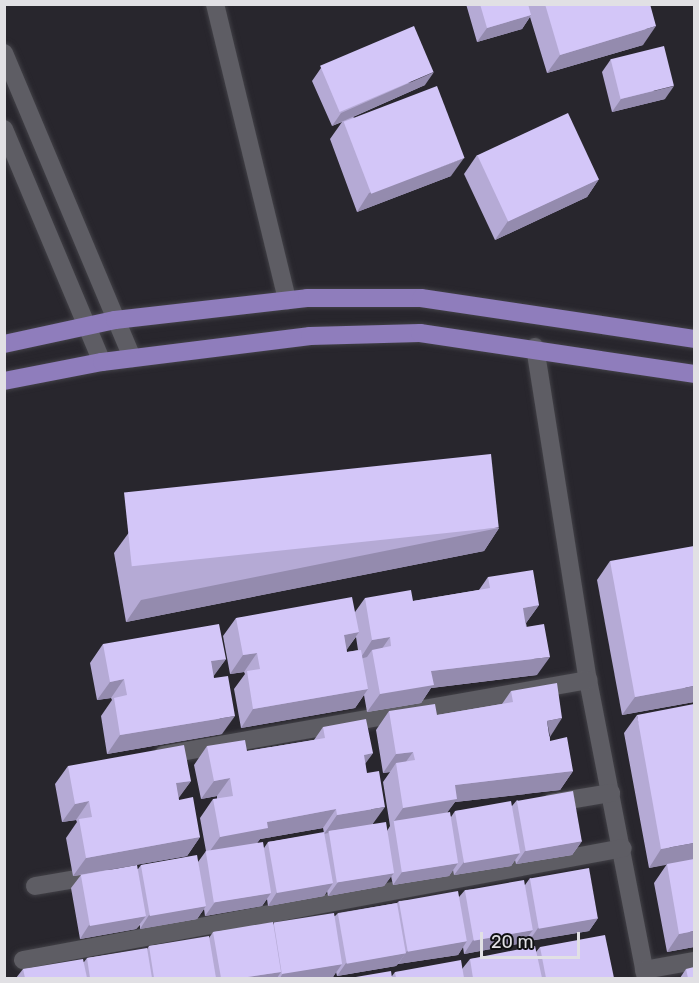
<!DOCTYPE html>
<style>
body{margin:0}
#map{position:relative;width:699px;height:983px;overflow:hidden;background:#28262d;font-family:Rubik,sans-serif}
div>[style]{position:absolute}
.roads{filter:drop-shadow(0 0 2px #424147) drop-shadow(0 0 2px #424147)}
.minor>*{height:18px;margin:-9px;padding:0 9px;transform-origin:9px;border-radius:9px;background:#5e5d64}
.major>*{height:18px;margin:-9px;padding:0 9px;transform-origin:9px;border-radius:9px;background:#8f7dbc}
.wall>*{inset:0;background:#b5aad5}
.shaded-wall>*{inset:0;background:#948bae}
.building>*{inset:0;background:#d3c6f8;transform-origin:0 0}
span{translate:-50% -50%;white-space:nowrap;text-align:center;line-height:1.15;-webkit-text-stroke:6px #101012;paint-order:stroke}
.frame{position:absolute;inset:0;border:6px solid #e1e0e4;pointer-events:none}
.scale{position:absolute;left:480px;top:932px;width:100px;height:27px;box-sizing:border-box;border:3px solid #e1e0e4;border-top:0;padding-left:8px;font-size:18px;line-height:21px;white-space:nowrap;color:#e1e0e4;-webkit-text-stroke:4px #101012;paint-order:stroke}
</style>
<div id="map">
<div class="roads">
<div class="minor">
<div style="left:215px;top:4px;width:305px;rotate:76.3deg"></div>
<div style="left:4px;top:53px;width:331px;rotate:67.2deg"></div>
<div style="left:4px;top:129px;width:253px;rotate:67.2deg"></div>
<div style="left:535px;top:347px;width:337px;rotate:81deg"></div>
<div style="left:588px;top:680px;width:304px;rotate:79deg"></div>
<div style="left:163px;top:755px;width:432px;rotate:-10deg"></div>
<div style="left:551px;top:803px;width:61px;rotate:-9.5deg"></div>
<div style="left:35px;top:886px;width:66px;rotate:-9.6deg"></div>
<div style="left:23px;top:960px;width:610px;rotate:-10.57deg"></div>
<div style="left:644px;top:970px;width:51px;rotate:-10.2deg"></div>
</div>
<div class="major">
<div style="left:4px;top:344px;width:114px;rotate:-12.2deg"></div>
<div style="left:115px;top:320px;width:193px;rotate:-6.5deg"></div>
<div style="left:307px;top:298px;width:114px"></div>
<div style="left:421px;top:298px;width:276px;rotate:8.5deg"></div>
<div style="left:4px;top:381px;width:100px;rotate:-11deg"></div>
<div style="left:102px;top:362px;width:210px;rotate:-7.1deg"></div>
<div style="left:310px;top:336px;width:110px;rotate:-1.6deg"></div>
<div style="left:420px;top:333px;width:277px;rotate:8.5deg"></div>
</div>
</div>
<div class="wall">
<div style="clip-path:polygon(466px 4px,650px 4px,643px 45px,547px 73px,530px 17px,522px 29px,477px 42px)"></div>
<div style="clip-path:polygon(611px 59px,665px 99px,612px 112px,602px 72px)"></div>
<div style="clip-path:polygon(321px 68px,425px 85px,353px 117px,451px 176px,357px 212px,330px 139px,342px 122px,332px 126px,312px 81px)"></div>
<div style="clip-path:polygon(477px 155px,599px 179px,587px 197px,495px 240px,464px 174px)"></div>
<div style="clip-path:polygon(499px 528px,484px 551px,126px 622px,114px 553px,130px 531px)"></div>
<div style="clip-path:polygon(610px 561px,694px 702px,622px 715px,597px 580px)"></div>
<div style="clip-path:polygon(evenodd,488px 577px,539px 605px,526px 623px,537px 675px,431px 688px,421px 703px,367px 712px,364px 695px,355px 708px,241px 728px,234px 689px,245px 674px,244px 672px,230px 674px,223px 636px,236px 618px,355px 612px,365px 598px,413px 601px,479px 590px,488px 577px,356px 637px,358px 650px,347px 652px,346px 650px,356px 637px)"></div>
<div style="clip-path:polygon(103px 644px,226px 659px,213px 676px,222px 734px,107px 754px,101px 716px,112px 700px,111px 698px,97px 700px,90px 663px)"></div>
<div style="clip-path:polygon(evenodd,511px 691px,550px 737px,550px 741px,573px 771px,560px 790px,455px 802px,447px 812px,451px 817px,455px 811px,512px 806px,517px 800px,582px 841px,572px 855px,516px 864px,515px 860px,511px 866px,454px 875px,453px 870px,449px 876px,393px 885px,391px 876px,384px 886px,328px 896px,327px 891px,324px 896px,268px 906px,267px 899px,262px 906px,205px 916px,204px 909px,197px 919px,140px 929px,140px 925px,136px 929px,80px 939px,71px 888px,81px 875px,73px 876px,66px 838px,77px 822px,76px 820px,62px 822px,55px 784px,68px 766px,191px 781px,178px 798px,200px 837px,187px 856px,106px 870px,138px 869px,141px 865px,198px 862px,206px 851px,200px 818px,213px 799px,217px 799px,217px 796px,201px 799px,194px 765px,207px 746px,247px 751px,314px 740px,323px 727px,373px 753px,365px 763px,373px 824px,387px 831px,390px 826px,383px 782px,390px 772px,383px 773px,376px 730px,389px 711px,437px 715px,502px 704px,511px 691px,323px 828px,324px 833px,268px 842px,264px 848px,257px 843px,260px 839px,323px 828px)"></div>
<div style="clip-path:polygon(637px 715px,694px 947px,667px 952px,654px 883px,667px 864px,649px 868px,624px 733px)"></div>
<div style="clip-path:polygon(530px 878px,598px 918px,589px 931px,529px 941px,528px 936px,523px 943px,464px 954px,463px 947px,458px 955px,398px 964px,396px 966px,337px 976px,336px 972px,333px 977px,323px 978px,16px 978px,23px 969px,84px 962px,87px 958px,147px 949px,149px 946px,209px 938px,213px 932px,273px 925px,274px 923px,335px 916px,338px 913px,397px 903px,399px 901px,459px 897px,465px 890px,525px 885px)"></div>
<div style="clip-path:polygon(540px 947px,614px 978px,350px 978px,392px 976px,395px 972px,462px 969px,470px 959px,536px 952px)"></div>
<div style="clip-path:polygon(686px 969px,694px 978px,680px 978px)"></div>
</div>
<div class="shaded-wall">
<div style="clip-path:polygon(531px 15px,522px 29px,477px 42px,487px 28px)"></div>
<div style="clip-path:polygon(656px 26px,643px 45px,547px 73px,560px 55px)"></div>
<div style="clip-path:polygon(434px 72px,425px 85px,332px 126px,341px 113px)"></div>
<div style="clip-path:polygon(674px 86px,665px 99px,612px 112px,621px 99px)"></div>
<div style="clip-path:polygon(464px 158px,451px 176px,357px 212px,369px 193px)"></div>
<div style="clip-path:polygon(599px 179px,587px 197px,495px 240px,508px 221px)"></div>
<div style="clip-path:polygon(499px 528px,484px 551px,126px 622px,141px 600px)"></div>
<div style="clip-path:polygon(539px 605px,526px 623px,510px 626px,523px 608px)"></div>
<div style="clip-path:polygon(359px 632px,346px 651px,344px 635px)"></div>
<div style="clip-path:polygon(390px 637px,377px 656px,372px 650px,367px 657px,360px 659px,372px 640px)"></div>
<div style="clip-path:polygon(257px 653px,244px 672px,230px 674px,243px 655px)"></div>
<div style="clip-path:polygon(550px 657px,537px 675px,431px 688px,421px 703px,367px 712px,380px 694px,431px 671px)"></div>
<div style="clip-path:polygon(226px 659px,213px 677px,211px 661px)"></div>
<div style="clip-path:polygon(124px 679px,111px 698px,97px 700px,110px 682px)"></div>
<div style="clip-path:polygon(694px 686px,694px 702px,622px 715px,635px 697px)"></div>
<div style="clip-path:polygon(368px 689px,355px 708px,241px 728px,253px 709px)"></div>
<div style="clip-path:polygon(235px 716px,222px 734px,107px 754px,120px 735px)"></div>
<div style="clip-path:polygon(562px 718px,550px 737px,547px 721px)"></div>
<div style="clip-path:polygon(413px 752px,400px 770px,396px 763px,390px 772px,383px 773px,396px 754px)"></div>
<div style="clip-path:polygon(373px 753px,360px 771px,364px 755px)"></div>
<div style="clip-path:polygon(573px 771px,560px 790px,455px 802px,444px 817px,394px 821px,403px 808px,455px 785px)"></div>
<div style="clip-path:polygon(230px 778px,217px 796px,201px 799px,214px 781px)"></div>
<div style="clip-path:polygon(191px 781px,178px 799px,176px 783px)"></div>
<div style="clip-path:polygon(89px 801px,76px 820px,62px 822px,75px 804px)"></div>
<div style="clip-path:polygon(385px 807px,372px 825px,329px 831px,328px 833px,324px 834px,337px 815px)"></div>
<div style="clip-path:polygon(336px 809px,323px 828px,260px 839px,255px 846px,207px 855px,220px 837px,267px 822px)"></div>
<div style="clip-path:polygon(200px 837px,187px 856px,73px 876px,86px 858px)"></div>
<div style="clip-path:polygon(582px 841px,572px 855px,516px 864px,525px 851px)"></div>
<div style="clip-path:polygon(694px 843px,694px 860px,649px 868px,661px 849px)"></div>
<div style="clip-path:polygon(520px 853px,511px 866px,454px 875px,464px 862px)"></div>
<div style="clip-path:polygon(458px 863px,449px 876px,393px 885px,402px 872px)"></div>
<div style="clip-path:polygon(394px 873px,384px 886px,328px 896px,338px 882px)"></div>
<div style="clip-path:polygon(333px 883px,324px 896px,268px 906px,277px 892px)"></div>
<div style="clip-path:polygon(271px 893px,262px 906px,205px 916px,215px 902px)"></div>
<div style="clip-path:polygon(206px 906px,197px 919px,140px 929px,149px 915px)"></div>
<div style="clip-path:polygon(146px 916px,136px 929px,80px 939px,89px 925px)"></div>
<div style="clip-path:polygon(598px 918px,589px 931px,529px 941px,538px 928px)"></div>
<div style="clip-path:polygon(533px 930px,523px 943px,464px 954px,473px 940px)"></div>
<div style="clip-path:polygon(694px 931px,694px 947px,667px 952px,679px 934px)"></div>
<div style="clip-path:polygon(467px 941px,458px 955px,398px 964px,407px 951px)"></div>
<div style="clip-path:polygon(406px 953px,396px 966px,337px 976px,346px 963px)"></div>
<div style="clip-path:polygon(342px 964px,333px 977px,323px 978px,280px 978px,283px 973px)"></div>
<div style="clip-path:polygon(281px 972px,277px 978px,241px 978px)"></div>
</div>
<div class="building">
<div style="clip-path:polygon(480px 4px,528px 4px,531px 15px,487px 28px)"></div>
<div style="clip-path:polygon(545px 4px,650px 4px,656px 26px,560px 55px)"></div>
<div style="left:414px;top:26px;width:50px;height:102px;rotate:67deg"></div>
<div style="left:664px;top:46px;width:41px;height:55px;rotate:76deg"></div>
<div style="left:437px;top:86px;width:77px;height:100px;rotate:69deg"></div>
<div style="left:568px;top:113px;width:73px;height:100px;rotate:65deg"></div>
<div style="left:491px;top:454px;width:74px;height:369px;rotate:84deg"></div>
<div style="clip-path:polygon(694px 546px,694px 686px,635px 697px,610px 561px)"></div>
<div style="clip-path:polygon(533px 570px,539px 605px,523px 608px,526px 627px,544px 624px,550px 657px,431px 671px,434px 685px,380px 694px,372px 650px,391px 646px,390px 637px,372px 640px,365px 598px,411px 590px,413px 601px,490px 588px,488px 577px)"></div>
<div style="clip-path:polygon(352px 597px,359px 632px,344px 635px,347px 652px,361px 650px,368px 689px,253px 709px,247px 671px,260px 669px,257px 653px,243px 655px,236px 618px)"></div>
<div style="clip-path:polygon(219px 624px,226px 659px,211px 661px,214px 678px,228px 676px,235px 716px,120px 735px,114px 698px,127px 695px,124px 679px,110px 682px,103px 644px)"></div>
<div style="clip-path:polygon(557px 683px,562px 718px,547px 721px,550px 741px,567px 737px,573px 771px,455px 785px,457px 799px,403px 808px,396px 763px,415px 760px,413px 752px,396px 754px,389px 711px,435px 704px,437px 715px,513px 702px,511px 691px)"></div>
<div style="clip-path:polygon(694px 704px,694px 843px,661px 849px,637px 715px)"></div>
<div style="clip-path:polygon(366px 719px,373px 753px,364px 755px,367px 773px,379px 771px,385px 807px,337px 815px,336px 809px,267px 822px,268px 828px,220px 837px,213px 799px,233px 796px,230px 778px,214px 781px,207px 746px,245px 740px,247px 751px,325px 738px,323px 727px)"></div>
<div style="clip-path:polygon(184px 745px,191px 781px,176px 783px,179px 800px,193px 797px,200px 837px,86px 858px,79px 819px,92px 817px,89px 801px,75px 804px,68px 766px)"></div>
<div style="left:573px;top:791px;width:51px;height:57px;rotate:80deg"></div>
<div style="left:511px;top:801px;width:53px;height:57px;rotate:80deg"></div>
<div style="left:450px;top:812px;width:52px;height:57px;rotate:81deg"></div>
<div style="left:386px;top:822px;width:52px;height:58px;rotate:81deg"></div>
<div style="left:324px;top:832px;width:52px;height:57px;rotate:80deg"></div>
<div style="left:263px;top:842px;width:52px;height:58px;rotate:81deg"></div>
<div style="left:197px;top:855px;width:52px;height:57px;rotate:80deg"></div>
<div style="clip-path:polygon(694px 859px,694px 931px,679px 934px,667px 864px)"></div>
<div style="left:137px;top:865px;width:52px;height:57px;rotate:80deg"></div>
<div style="left:589px;top:868px;width:51px;height:60px;rotate:80deg"></div>
<div style="left:524px;top:880px;width:51px;height:60px;rotate:80deg"></div>
<div style="left:458px;top:891px;width:51px;height:60px;rotate:80deg"></div>
<div style="left:397px;top:903px;width:51px;height:60px;rotate:80deg"></div>
<div style="left:334px;top:913px;width:52px;height:61px;rotate:81deg"></div>
<div style="clip-path:polygon(273px 922px,281px 972px,241px 978px,221px 978px,213px 932px)"></div>
<div style="clip-path:polygon(605px 935px,614px 978px,546px 978px,540px 947px)"></div>
<div style="clip-path:polygon(209px 936px,216px 978px,154px 978px,149px 946px)"></div>
<div style="clip-path:polygon(535px 946px,542px 978px,473px 978px,470px 959px)"></div>
<div style="clip-path:polygon(147px 948px,152px 978px,90px 978px,87px 958px)"></div>
<div style="clip-path:polygon(83px 959px,87px 978px,25px 978px,23px 969px)"></div>
<div style="clip-path:polygon(461px 960px,464px 978px,396px 978px,395px 972px)"></div>
<div style="clip-path:polygon(694px 967px,694px 978px,688px 978px,686px 969px)"></div>
<div style="clip-path:polygon(391px 971px,392px 978px,350px 978px)"></div>
</div>
<div class="frame"></div>
<div class="scale">20 m</div>
</div>
